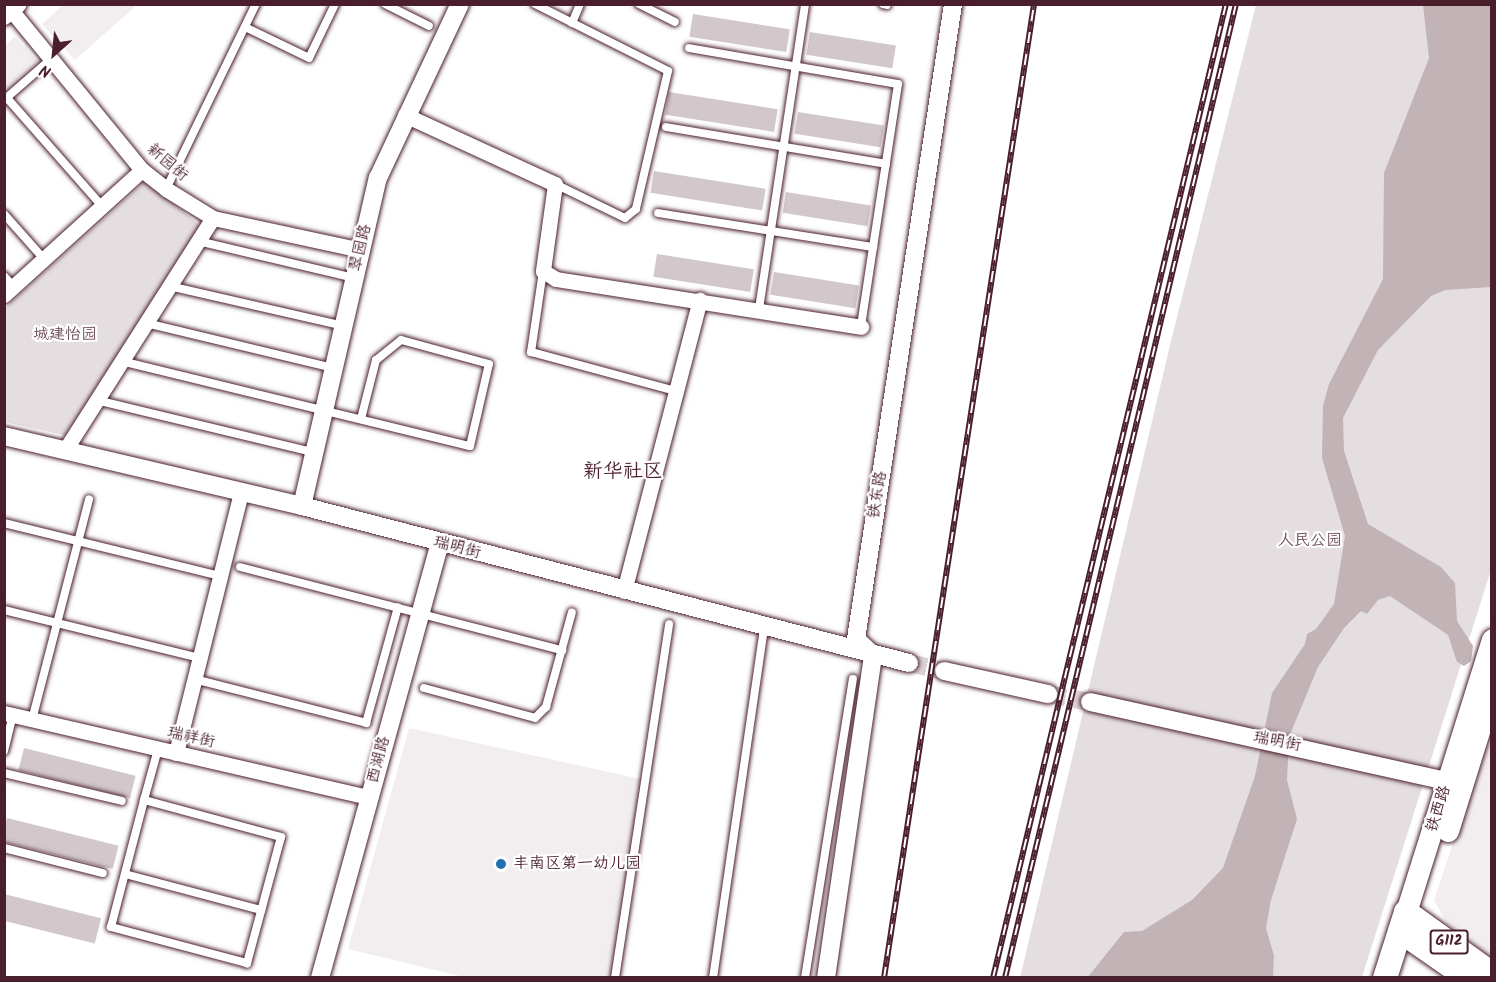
<!DOCTYPE html>
<meta charset="utf-8">
<style>
body{margin:0}
#map{position:relative;width:1496px;height:982px;overflow:hidden;background:#fff;font-family:Kalam,"LXGW WenKai TC",sans-serif}
div>[style]{position:absolute}
.built>*{inset:0;background:#f2eeef}
.green>*{inset:0;background:#e5dee0}
.water>*{inset:0;background:#c1b3b6}
.building>*{inset:0;background:#d2c7cb;transform-origin:0 0}
.tertiary-tunnel>*{height:18px;margin-top:-9px;transform-origin:0;background:repeating-linear-gradient(90deg,#dbd2d5 0 18px,transparent 0 27px)}
.roads{filter:drop-shadow(0 0 2px #4a1f2b) drop-shadow(0 0 2px #4a1f2b)}
.service>*{height:8px;margin:-4px;padding:0 4px;transform-origin:4px;border-radius:4px;background:#fff}
.minor>*{height:15px;margin:-7.5px;padding:0 7.5px;transform-origin:7.5px;border-radius:7.5px;background:#fff}
.tertiary>*{height:18px;margin:-9px;padding:0 9px;transform-origin:9px;border-radius:9px;background:#fff}
.secondary>*{height:21px;margin:-10.5px;padding:0 10.5px;transform-origin:10.5px;border-radius:10.5px;background:#fff}
.trunk>*{height:24px;margin:-12px;padding:0 12px;transform-origin:12px;border-radius:12px;background:#fff}
.rail>*{height:6px;margin-top:-3px;transform-origin:0;background:repeating-linear-gradient(90deg,#fff 0 11px,#4a1f2b 0 22px);box-sizing:border-box;border-block:2px solid #4a1f2b}
.dots>*{width:16px;height:16px;translate:-50% -50%;box-sizing:border-box;border:3px solid #fff;border-radius:50%}
span{translate:-50% -50%;white-space:nowrap;text-align:center;line-height:1.15;-webkit-text-stroke:4.5px #fff;paint-order:stroke}
.shield-label span{padding:2px 4px;background:#fff;border:2px solid;border-radius:4px;-webkit-text-stroke-width:0}
.shield-label{font-size:15px;color:#4a1f2b;font-weight:700}
.street-label{font-size:16px;color:#4a1f2b}
.park-label{font-size:16px;color:#714f58}
.poi-label{font-size:16px;color:#4a1f2b}
.left{translate:0 -50%;text-align:left}
.quarter-label{font-size:20px;color:#4a1f2b}
.frame{position:absolute;inset:0;border:6px solid #4a1f2b;pointer-events:none}
.north{position:absolute;left:24px;top:24px;width:60px;height:60px;-webkit-text-stroke:4px #fff;paint-order:stroke;rotate:207deg;font-size:16px;font-weight:700;line-height:24px;text-align:center;color:#4a1f2b}
.north::after{content:'';display:block;margin:auto;width:21px;height:27px;background:#4a1f2b;clip-path:polygon(50% 0,100% 100%,50% 72%,0 100%)}
</style>
<div id="map">
<div class="built">
<div style="clip-path:polygon(64px 4px,137px 4px,137px 5px,75px 60px,42px 24px)"></div>
<div style="clip-path:polygon(15px 37px,39px 63px,5px 95px,4px 46px)"></div>
<div style="clip-path:polygon(409px 728px,645px 780px,614px 977px,464px 977px,348px 949px)"></div>
<div style="clip-path:polygon(1491px 729px,1491px 957px,1447px 924px,1434px 900px)"></div>
</div>
<div class="green">
<div style="clip-path:polygon(1256px 5px,1491px 5px,1491px 570px,1362px 977px,1020px 978px,1171px 341px)"></div>
<div style="clip-path:polygon(146px 181px,204px 229px,97px 395px,82px 439px,5px 422px,4px 309px)"></div>
</div>
<div class="water">
<div style="clip-path:polygon(1423px 5px,1491px 5px,1491px 287px,1445px 290px,1431px 296px,1378px 350px,1343px 418px,1344px 451px,1368px 524px,1441px 567px,1455px 583px,1457px 621px,1473px 646px,1471px 661px,1464px 666px,1457px 662px,1448px 635px,1390px 596px,1378px 600px,1367px 614px,1361px 611px,1344px 628px,1318px 667px,1289px 737px,1287px 780px,1297px 819px,1271px 900px,1266px 928px,1274px 956px,1273px 977px,1087px 978px,1124px 932px,1142px 931px,1192px 900px,1223px 868px,1255px 776px,1272px 693px,1305px 644px,1307px 634px,1316px 629px,1334px 604px,1345px 536px,1322px 458px,1323px 406px,1329px 384px,1383px 279px,1384px 173px,1429px 58px)"></div>
</div>
<div class="building">
<div style="left:693px;top:14px;width:98px;height:23px;rotate:9deg"></div>
<div style="left:810px;top:32px;width:87px;height:23px;rotate:9deg"></div>
<div style="left:669px;top:92px;width:110px;height:23px;rotate:9deg"></div>
<div style="left:798px;top:112px;width:87px;height:22px;rotate:9deg"></div>
<div style="left:654px;top:171px;width:113px;height:22px;rotate:9deg"></div>
<div style="left:786px;top:192px;width:86px;height:21px;rotate:9deg"></div>
<div style="left:657px;top:254px;width:98px;height:23px;rotate:9deg"></div>
<div style="left:774px;top:272px;width:86px;height:23px;rotate:9deg"></div>
<div style="left:24px;top:748px;width:115px;height:23px;rotate:14deg"></div>
<div style="left:7px;top:818px;width:115px;height:24px;rotate:14deg"></div>
<div style="left:4px;top:894px;width:100px;height:26px;rotate:14deg"></div>
</div>
<div class="tertiary-tunnel">
<div style="left:909px;top:663px;width:36px;rotate:13deg"></div>
<div style="left:1048px;top:694px;width:43px;rotate:10.8deg"></div>
</div>
<div class="roads">
<div class="service">
<div style="left:385px;top:4px;width:49px;rotate:26.6deg"></div>
<div style="left:535px;top:4px;width:149px;rotate:26.7deg"></div>
<div style="left:668px;top:71px;width:142px;rotate:103.1deg"></div>
<div style="left:636px;top:209px;width:14px;rotate:141deg"></div>
<div style="left:625px;top:218px;width:78px;rotate:-154.1deg"></div>
<div style="left:639px;top:4px;width:40px;rotate:26.6deg"></div>
<div style="left:883px;top:4px;width:4px;rotate:14deg"></div>
<div style="left:572px;top:23px;width:21px;rotate:-67deg"></div>
<div style="left:245px;top:27px;width:71px;rotate:25.8deg"></div>
<div style="left:309px;top:58px;width:60px;rotate:-64.3deg"></div>
<div style="left:689px;top:48px;width:212px;rotate:9.8deg"></div>
<div style="left:898px;top:84px;width:246px;rotate:98.7deg"></div>
<div style="left:7px;top:98px;width:144px;rotate:48.7deg"></div>
<div style="left:4px;top:100px;width:62px;rotate:-41.1deg"></div>
<div style="left:666px;top:127px;width:223px;rotate:9.5deg"></div>
<div style="left:166px;top:189px;width:206px;rotate:-64.1deg"></div>
<div style="left:658px;top:213px;width:218px;rotate:9deg"></div>
<div style="left:4px;top:214px;width:60px;rotate:48.4deg"></div>
<div style="left:198px;top:241px;width:160px;rotate:13.3deg"></div>
<div style="left:543px;top:271px;width:82px;rotate:98.4deg"></div>
<div style="left:531px;top:352px;width:150px;rotate:15.1deg"></div>
<div style="left:4px;top:276px;width:15px;rotate:48deg"></div>
<div style="left:169px;top:286px;width:179px;rotate:12.9deg"></div>
<div style="left:759px;top:309px;width:308px;rotate:-81.4deg"></div>
<div style="left:146px;top:323px;width:192px;rotate:13.5deg"></div>
<div style="left:121px;top:361px;width:359px;rotate:13.7deg"></div>
<div style="left:470px;top:446px;width:84px;rotate:-77deg"></div>
<div style="left:489px;top:364px;width:91px;rotate:-164.7deg"></div>
<div style="left:401px;top:340px;width:32px;rotate:141deg"></div>
<div style="left:376px;top:360px;width:61px;rotate:104.3deg"></div>
<div style="left:96px;top:400px;width:223px;rotate:13.5deg"></div>
<div style="left:4px;top:523px;width:222px;rotate:13.8deg"></div>
<div style="left:240px;top:567px;width:333px;rotate:14.5deg"></div>
<div style="left:4px;top:610px;width:201px;rotate:13.8deg"></div>
<div style="left:194px;top:679px;width:178px;rotate:14.3deg"></div>
<div style="left:366px;top:723px;width:120px;rotate:-74.6deg"></div>
<div style="left:424px;top:688px;width:115px;rotate:15.1deg"></div>
<div style="left:535px;top:718px;width:16px;rotate:-45deg"></div>
<div style="left:546px;top:707px;width:98px;rotate:-74.7deg"></div>
<div style="left:32px;top:720px;width:228px;rotate:-75.5deg"></div>
<div style="left:4px;top:751px;width:37px;rotate:-76deg"></div>
<div style="left:4px;top:773px;width:121px;rotate:13.3deg"></div>
<div style="left:144px;top:800px;width:142px;rotate:15.1deg"></div>
<div style="left:281px;top:837px;width:131px;rotate:105.1deg"></div>
<div style="left:247px;top:963px;width:141px;rotate:-165.2deg"></div>
<div style="left:111px;top:927px;width:131px;rotate:-75.4deg"></div>
<div style="left:144px;top:800px;width:53px;rotate:-74.6deg"></div>
<div style="left:4px;top:848px;width:102px;rotate:14.2deg"></div>
<div style="left:125px;top:874px;width:141px;rotate:14.8deg"></div>
<div style="left:615px;top:978px;width:358px;rotate:-81.3deg"></div>
<div style="left:713px;top:978px;width:355px;rotate:-81.7deg"></div>
<div style="left:805px;top:978px;width:303px;rotate:-80.9deg"></div>
</div>
<div class="minor">
<div style="left:11px;top:10px;width:207px;rotate:50.7deg"></div>
<div style="left:142px;top:170px;width:31px;rotate:38deg"></div>
<div style="left:166px;top:189px;width:55px;rotate:31.7deg"></div>
<div style="left:213px;top:218px;width:151px;rotate:12.2deg"></div>
<div style="left:405px;top:115px;width:165px;rotate:24.7deg"></div>
<div style="left:555px;top:184px;width:88px;rotate:97.9deg"></div>
<div style="left:543px;top:271px;width:15px;rotate:32deg"></div>
<div style="left:556px;top:279px;width:309px;rotate:8.9deg"></div>
<div style="left:4px;top:295px;width:186px;rotate:-42.2deg"></div>
<div style="left:65px;top:450px;width:275px;rotate:-57.5deg"></div>
<div style="left:624px;top:591px;width:301px;rotate:-75.4deg"></div>
<div style="left:4px;top:713px;width:375px;rotate:13deg"></div>
<div style="left:176px;top:753px;width:269px;rotate:-76deg"></div>
</div>
<div class="tertiary">
<div style="left:4px;top:16px;width:18px;rotate:-41deg"></div>
<div style="left:4px;top:436px;width:306px;rotate:13.2deg"></div>
<div style="left:302px;top:506px;width:627px;rotate:14.5deg"></div>
<div style="left:302px;top:506px;width:337px;rotate:-77deg"></div>
<div style="left:378px;top:178px;width:192px;rotate:-64.8deg"></div>
<div style="left:944px;top:671px;width:107px;rotate:12.5deg"></div>
<div style="left:1090px;top:702px;width:380px;rotate:12.5deg"></div>
<div style="left:320px;top:978px;width:451px;rotate:-74.6deg"></div>
<div style="left:826px;top:978px;width:326px;rotate:-81.7deg"></div>
<div style="left:873px;top:655px;width:23px;rotate:-137deg"></div>
<div style="left:856px;top:639px;width:642px;rotate:-81.31deg"></div>
</div>
<div class="secondary">
<div style="left:1448px;top:831px;width:148px;rotate:-72.7deg"></div>
<div style="left:1406px;top:912px;width:286px;rotate:-72.5deg"></div>
</div>
<div class="trunk">
<div style="left:1400px;top:931px;width:83px;rotate:34.7deg"></div>
<div style="left:1385px;top:978px;width:69px;rotate:-72.3deg"></div>
<div style="left:1406px;top:912px;width:106px;rotate:35.8deg"></div>
</div>
</div>
<div class="rail">
<div style="left:884px;top:978px;width:985px;rotate:-81.24deg"></div>
<div style="left:993px;top:978px;width:1001px;rotate:-76.55deg"></div>
<div style="left:1005px;top:978px;width:1001px;rotate:-76.66deg"></div>
</div>
<div class="dots">
<div style="left:501px;top:864px;background:#1f6fb2"></div>
</div>
<div class="shield-label">
<span style="left:1449px;top:942px">G112</span>
</div>
<div class="street-label">
<span style="left:167px;top:163px;rotate:40deg">新园街</span>
<span style="left:361px;top:248px;rotate:-77deg">翠园路</span>
<span style="left:878px;top:495px;rotate:-81deg">铁东路</span>
<span style="left:457px;top:548px;rotate:15deg">瑞明街</span>
<span style="left:191px;top:738px;rotate:13deg">瑞祥街</span>
<span style="left:1277px;top:742px;rotate:11deg">瑞明街</span>
<span style="left:379px;top:760px;rotate:-75deg">西湖路</span>
<span style="left:1439px;top:809px;rotate:-73deg">铁西路</span>
</div>
<div class="park-label">
<span style="left:65px;top:335px">城建怡园</span>
<span style="left:1310px;top:541px">人民公园</span>
</div>
<div class="poi-label">
<span class="left" style="left:513px;top:864px">丰南区第一幼儿园</span>
</div>
<div class="quarter-label">
<span style="left:623px;top:472px">新华社区</span>
</div>
<div class="frame"></div>
<div class="north">N</div>
</div>
